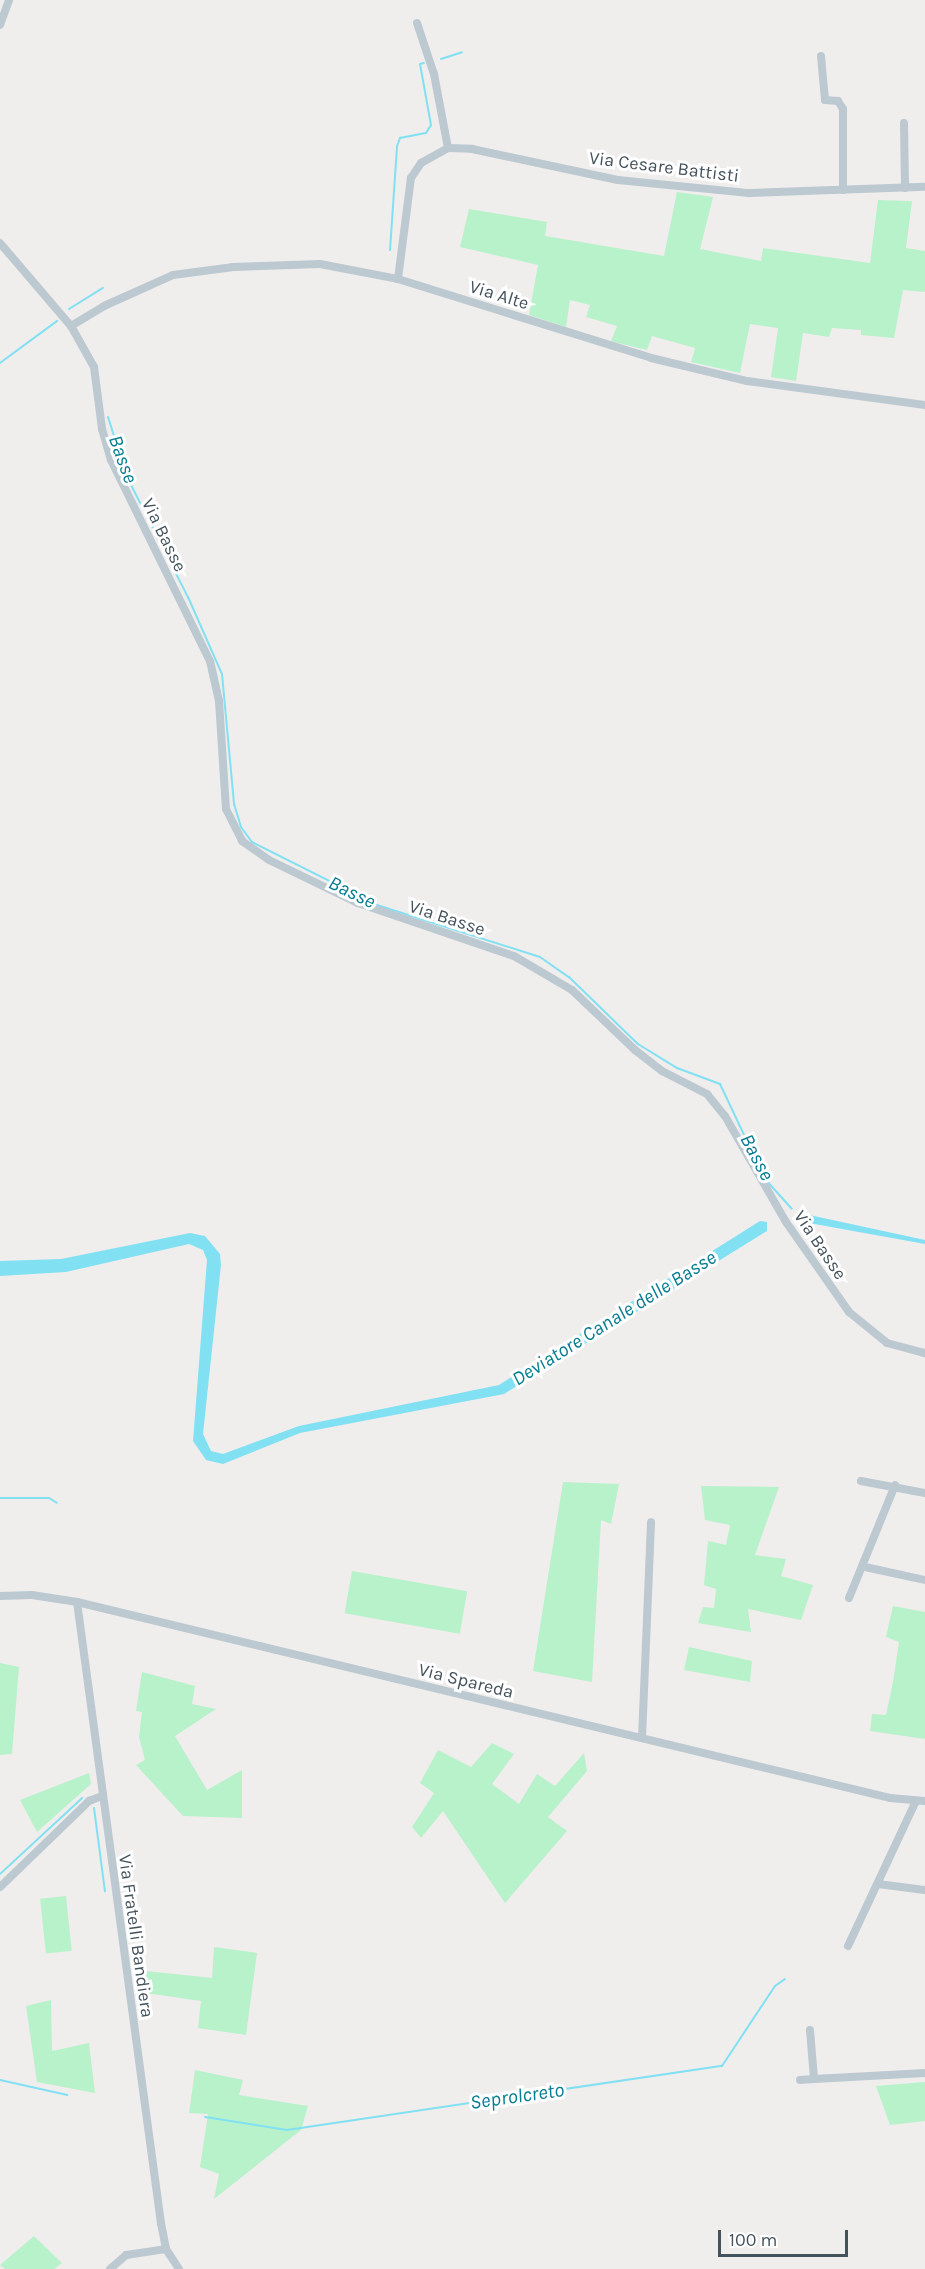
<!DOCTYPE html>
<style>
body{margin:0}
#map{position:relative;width:925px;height:2269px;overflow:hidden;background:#f0eded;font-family:Karla,sans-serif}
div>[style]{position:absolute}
.green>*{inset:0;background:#b7f2ca;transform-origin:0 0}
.water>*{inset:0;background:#81e1f2}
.stream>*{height:2px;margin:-1px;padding:0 1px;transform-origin:1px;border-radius:1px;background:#81e1f2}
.minor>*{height:8px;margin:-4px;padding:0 4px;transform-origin:4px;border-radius:4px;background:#bcc9d1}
span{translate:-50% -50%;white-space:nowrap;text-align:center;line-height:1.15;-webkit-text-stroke:6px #fff;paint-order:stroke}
.street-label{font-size:18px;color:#44525c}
.water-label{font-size:20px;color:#057c91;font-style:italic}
.scale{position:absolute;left:718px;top:2230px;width:130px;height:27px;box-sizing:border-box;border:3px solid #44525c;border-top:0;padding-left:8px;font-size:18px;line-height:21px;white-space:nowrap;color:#44525c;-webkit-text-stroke:4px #fff;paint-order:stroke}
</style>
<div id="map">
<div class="green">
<div style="clip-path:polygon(677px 192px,713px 197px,700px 249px,761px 261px,763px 248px,870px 263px,878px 200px,912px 201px,906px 248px,925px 251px,925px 292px,903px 290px,894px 338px,861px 335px,861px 330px,832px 328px,829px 337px,803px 333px,796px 381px,771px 377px,778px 328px,750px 324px,740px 373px,691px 362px,695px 348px,652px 336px,647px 350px,622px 344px,611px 341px,617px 326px,586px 317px,590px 305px,570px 300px,566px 327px,529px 315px,538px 265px,460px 247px,469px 209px,547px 222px,545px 236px,664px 256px)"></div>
<div style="clip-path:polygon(563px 1482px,619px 1484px,611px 1524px,601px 1520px,592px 1682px,533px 1671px)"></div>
<div style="clip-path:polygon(701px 1486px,779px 1487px,755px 1555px,786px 1559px,781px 1576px,813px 1585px,801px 1620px,748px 1609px,751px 1632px,698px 1623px,703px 1607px,714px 1608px,716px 1589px,704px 1585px,708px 1541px,726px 1545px,730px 1525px,705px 1520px)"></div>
<div style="left:352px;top:1571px;width:117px;height:43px;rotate:10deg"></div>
<div style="clip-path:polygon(893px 1606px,925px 1612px,925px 1739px,870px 1731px,872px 1714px,886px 1715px,893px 1682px,899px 1642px,886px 1637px)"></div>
<div style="clip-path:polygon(689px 1647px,752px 1661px,750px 1682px,684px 1670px)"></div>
<div style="clip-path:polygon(0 1663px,19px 1667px,12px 1754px,0 1755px)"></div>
<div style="clip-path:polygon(142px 1672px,195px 1686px,192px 1704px,216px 1709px,175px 1736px,207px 1790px,242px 1770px,242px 1818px,183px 1816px,136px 1765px,145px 1760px,139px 1737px,142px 1712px,136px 1711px)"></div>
<div style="clip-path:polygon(492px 1743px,514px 1754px,492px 1784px,519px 1804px,537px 1774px,555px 1786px,584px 1753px,587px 1771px,548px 1817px,567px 1831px,505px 1903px,443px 1811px,421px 1838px,412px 1827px,434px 1793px,420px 1783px,438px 1750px,471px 1767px)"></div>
<div style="clip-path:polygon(89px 1773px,91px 1784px,37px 1832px,20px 1800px)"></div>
<div style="left:66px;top:1896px;width:55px;height:26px;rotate:84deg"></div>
<div style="clip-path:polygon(214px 1947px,257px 1953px,246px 2035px,198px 2028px,201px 2001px,139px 1992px,136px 1970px,212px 1978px)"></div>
<div style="clip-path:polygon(51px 2000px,52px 2051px,89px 2043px,95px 2093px,37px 2082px,26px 2006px)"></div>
<div style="clip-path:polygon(195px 2070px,243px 2080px,239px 2095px,308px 2106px,301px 2130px,214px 2199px,219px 2174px,200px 2167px,208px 2114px,189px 2113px)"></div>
<div style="clip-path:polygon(925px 2082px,925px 2121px,890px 2125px,876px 2086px)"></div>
<div style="clip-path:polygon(34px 2236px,62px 2263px,54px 2269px,5px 2269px,0 2265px)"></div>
</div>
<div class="water">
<div style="clip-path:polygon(800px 1213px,925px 1240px,925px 1244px,798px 1221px)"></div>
<div style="clip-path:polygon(760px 1221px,767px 1222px,767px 1231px,504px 1394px,300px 1433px,223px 1464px,206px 1460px,193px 1441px,207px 1260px,203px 1250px,189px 1244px,66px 1272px,0 1276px,0 1261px,61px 1259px,190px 1233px,205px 1236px,220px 1254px,221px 1265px,203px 1434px,211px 1451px,223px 1454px,299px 1426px,499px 1385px)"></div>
</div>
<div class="stream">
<div style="left:441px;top:59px;width:22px;rotate:-18deg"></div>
<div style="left:390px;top:250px;width:104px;rotate:-86.1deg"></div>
<div style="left:397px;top:146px;width:9px;rotate:-69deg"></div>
<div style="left:400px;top:138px;width:26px;rotate:-11deg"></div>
<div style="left:426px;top:133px;width:9px;rotate:-58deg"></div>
<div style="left:431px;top:125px;width:62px;rotate:-100.2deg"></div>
<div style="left:420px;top:64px;width:4px;rotate:-14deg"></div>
<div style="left:69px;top:309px;width:40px;rotate:-32deg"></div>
<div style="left:0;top:363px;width:71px;rotate:-36.4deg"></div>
<div style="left:108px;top:417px;width:63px;rotate:72.4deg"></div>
<div style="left:127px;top:477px;width:135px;rotate:63.1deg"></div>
<div style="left:188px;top:597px;width:84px;rotate:66.2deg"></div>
<div style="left:222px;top:674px;width:131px;rotate:84.7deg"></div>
<div style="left:234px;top:804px;width:24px;rotate:73deg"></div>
<div style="left:241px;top:827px;width:19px;rotate:54deg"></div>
<div style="left:252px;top:842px;width:140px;rotate:26.7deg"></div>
<div style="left:377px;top:905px;width:171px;rotate:17.7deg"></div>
<div style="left:540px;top:957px;width:35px;rotate:35deg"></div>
<div style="left:569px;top:977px;width:96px;rotate:44.2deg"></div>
<div style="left:638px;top:1044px;width:46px;rotate:31.6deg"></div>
<div style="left:677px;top:1068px;width:46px;rotate:20.4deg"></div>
<div style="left:720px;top:1084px;width:105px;rotate:64.7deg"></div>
<div style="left:765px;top:1179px;width:40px;rotate:48deg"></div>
<div style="left:0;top:1498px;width:49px"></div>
<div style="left:49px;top:1498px;width:9px;rotate:32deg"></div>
<div style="left:94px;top:1808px;width:84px;rotate:82.5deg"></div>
<div style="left:0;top:1874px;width:112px;rotate:-42.8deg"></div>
<div style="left:0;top:2080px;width:69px;rotate:12.6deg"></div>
<div style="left:205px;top:2117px;width:83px;rotate:9deg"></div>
<div style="left:287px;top:2130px;width:440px;rotate:-8.4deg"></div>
<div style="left:722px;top:2066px;width:96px;rotate:-56.5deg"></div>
<div style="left:775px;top:1986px;width:12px;rotate:-35deg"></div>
</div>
<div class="minor">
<div style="left:417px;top:23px;width:54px;rotate:71.6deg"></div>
<div style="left:434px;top:74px;width:75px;rotate:79.3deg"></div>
<div style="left:0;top:25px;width:27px;rotate:-70deg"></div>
<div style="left:821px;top:56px;width:44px;rotate:84.8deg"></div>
<div style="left:825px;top:100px;width:13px;rotate:4deg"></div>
<div style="left:838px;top:101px;width:9px;rotate:58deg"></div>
<div style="left:843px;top:109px;width:81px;rotate:90deg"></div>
<div style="left:904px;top:123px;width:65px;rotate:89.1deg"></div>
<div style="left:0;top:243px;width:109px;rotate:49.5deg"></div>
<div style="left:71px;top:326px;width:47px;rotate:60.7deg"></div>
<div style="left:94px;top:367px;width:63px;rotate:82.6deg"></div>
<div style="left:102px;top:429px;width:32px;rotate:74deg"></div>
<div style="left:111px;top:460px;width:224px;rotate:63.8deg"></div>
<div style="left:210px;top:661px;width:41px;rotate:77.3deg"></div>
<div style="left:219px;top:701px;width:108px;rotate:86.3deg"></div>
<div style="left:226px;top:809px;width:36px;rotate:63deg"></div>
<div style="left:242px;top:841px;width:33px;rotate:35deg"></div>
<div style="left:269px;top:860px;width:99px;rotate:25.8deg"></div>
<div style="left:358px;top:903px;width:165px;rotate:18.8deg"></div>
<div style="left:514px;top:956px;width:67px;rotate:30.4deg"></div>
<div style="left:572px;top:990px;width:87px;rotate:43.6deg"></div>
<div style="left:635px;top:1050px;width:34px;rotate:38deg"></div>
<div style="left:662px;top:1071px;width:51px;rotate:27.1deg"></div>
<div style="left:707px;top:1094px;width:28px;rotate:51deg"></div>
<div style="left:725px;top:1116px;width:122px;rotate:60.1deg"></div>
<div style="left:786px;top:1222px;width:110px;rotate:55deg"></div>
<div style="left:849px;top:1312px;width:49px;rotate:39.2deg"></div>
<div style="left:887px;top:1343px;width:39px;rotate:15deg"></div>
<div style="left:398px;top:279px;width:102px;rotate:-82.7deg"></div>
<div style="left:411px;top:178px;width:18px;rotate:-56deg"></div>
<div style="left:421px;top:163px;width:31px;rotate:-29deg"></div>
<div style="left:448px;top:148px;width:24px;rotate:2deg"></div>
<div style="left:472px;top:149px;width:149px;rotate:12deg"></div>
<div style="left:618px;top:180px;width:132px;rotate:5.7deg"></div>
<div style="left:749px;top:193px;width:176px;rotate:-2deg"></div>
<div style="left:71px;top:326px;width:39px;rotate:-31deg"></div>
<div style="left:104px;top:306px;width:76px;rotate:-24.2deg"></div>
<div style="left:173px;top:275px;width:61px;rotate:-7.6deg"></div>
<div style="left:233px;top:267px;width:87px;rotate:-2deg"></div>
<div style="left:320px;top:264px;width:79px;rotate:10.9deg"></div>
<div style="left:398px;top:279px;width:265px;rotate:17.3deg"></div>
<div style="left:651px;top:358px;width:99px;rotate:13.5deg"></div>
<div style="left:747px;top:381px;width:180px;rotate:7.7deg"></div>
<div style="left:861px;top:1481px;width:65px;rotate:10.6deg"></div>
<div style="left:865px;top:1567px;width:61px;rotate:12.2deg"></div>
<div style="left:0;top:1596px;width:32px;rotate:-2deg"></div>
<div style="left:32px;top:1595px;width:46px;rotate:8.8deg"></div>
<div style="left:77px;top:1602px;width:836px;rotate:13.55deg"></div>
<div style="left:890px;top:1798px;width:35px;rotate:5deg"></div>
<div style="left:849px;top:1598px;width:122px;rotate:-67.8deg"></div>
<div style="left:77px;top:1602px;width:627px;rotate:82.3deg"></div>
<div style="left:161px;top:2223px;width:26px;rotate:79deg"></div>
<div style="left:166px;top:2249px;width:24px;rotate:57deg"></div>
<div style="left:642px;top:1738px;width:216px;rotate:-87.6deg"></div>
<div style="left:878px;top:1884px;width:47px;rotate:7.3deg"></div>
<div style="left:0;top:1887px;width:124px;rotate:-44deg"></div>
<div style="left:89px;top:1801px;width:14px;rotate:-21deg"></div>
<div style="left:848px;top:1946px;width:160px;rotate:-64.9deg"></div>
<div style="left:810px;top:2030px;width:49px;rotate:85.3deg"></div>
<div style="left:814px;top:2079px;width:111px;rotate:-3.1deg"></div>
<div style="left:800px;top:2080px;width:14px;rotate:-4deg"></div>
<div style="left:110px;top:2269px;width:21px;rotate:-41deg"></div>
<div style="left:126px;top:2255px;width:40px;rotate:-8.5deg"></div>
</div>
<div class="street-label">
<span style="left:664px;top:167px;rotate:7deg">Via Cesare Battisti</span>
<span style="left:499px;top:295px;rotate:17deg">Via Alte</span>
<span style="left:164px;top:535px;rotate:64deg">Via Basse</span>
<span style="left:447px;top:918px;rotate:18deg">Via Basse</span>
<span style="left:820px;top:1245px;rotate:56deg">Via Basse</span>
<span style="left:466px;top:1681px;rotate:14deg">Via Spareda</span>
<span style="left:136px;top:1936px;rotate:82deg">Via Fratelli Bandiera</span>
</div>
<div class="water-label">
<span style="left:123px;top:459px;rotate:70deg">Basse</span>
<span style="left:352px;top:892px;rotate:26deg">Basse</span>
<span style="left:757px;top:1157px;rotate:62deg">Basse</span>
<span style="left:614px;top:1318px;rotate:-32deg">Deviatore Canale delle Basse</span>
<span style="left:517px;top:2096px;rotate:-8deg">Seprolcreto</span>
</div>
<div class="scale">100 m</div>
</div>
